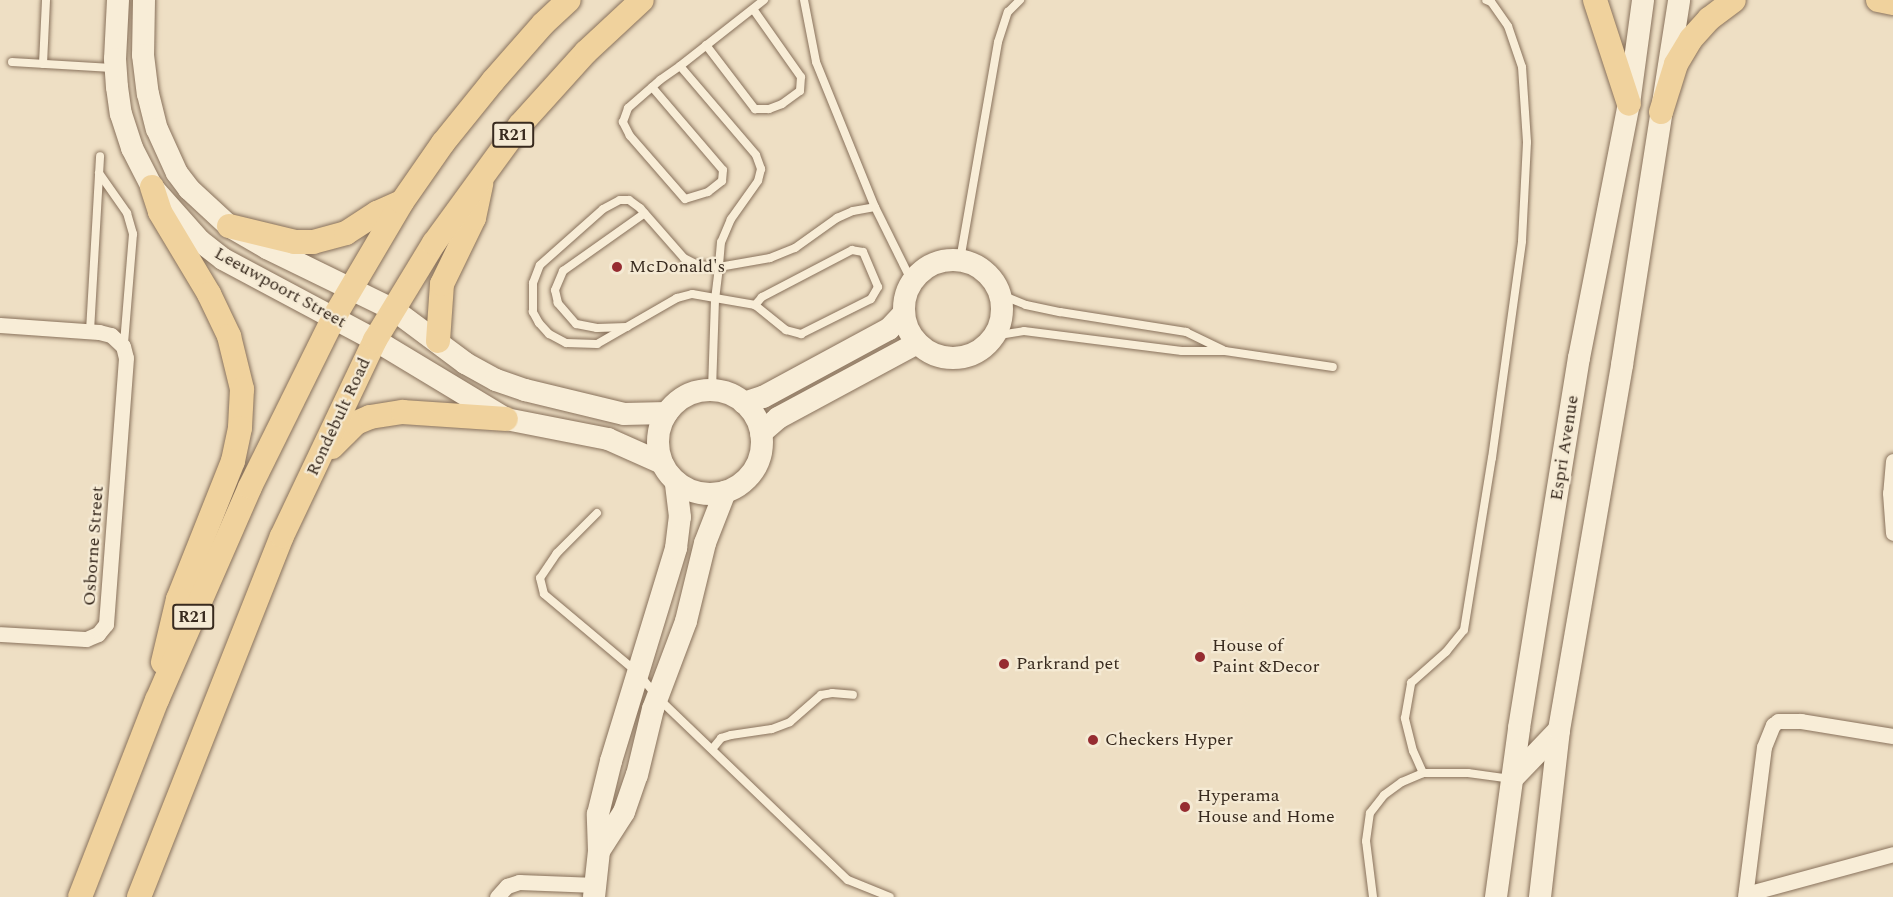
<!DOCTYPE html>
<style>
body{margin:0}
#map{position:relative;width:1893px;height:897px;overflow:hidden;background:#eedfc4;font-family:Spectral,serif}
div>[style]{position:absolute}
.roads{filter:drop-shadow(0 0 2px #88715b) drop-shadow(0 0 2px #88715b)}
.lane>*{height:8px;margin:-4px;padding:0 4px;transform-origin:4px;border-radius:4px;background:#f8edd7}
.street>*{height:15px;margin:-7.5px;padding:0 7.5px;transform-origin:7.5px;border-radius:7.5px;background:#f8edd7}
.secondary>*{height:22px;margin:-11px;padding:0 11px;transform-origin:11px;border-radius:11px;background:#f8edd7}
.secondary>.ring{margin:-11px;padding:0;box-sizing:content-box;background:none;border:22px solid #f8edd7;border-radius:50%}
.primary>*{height:24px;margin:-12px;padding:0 12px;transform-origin:12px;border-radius:12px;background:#f0d29d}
.dots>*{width:16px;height:16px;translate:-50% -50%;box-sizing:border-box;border:3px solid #f5ead4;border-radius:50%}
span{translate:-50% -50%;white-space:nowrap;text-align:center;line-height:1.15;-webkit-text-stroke:4.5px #f5ead4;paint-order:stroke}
.shield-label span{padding:2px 4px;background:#f5ead4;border:2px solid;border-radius:4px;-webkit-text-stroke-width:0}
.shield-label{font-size:16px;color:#382a1e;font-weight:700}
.poi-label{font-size:18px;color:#382a1e}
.left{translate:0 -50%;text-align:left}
.street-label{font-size:18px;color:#382a1e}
</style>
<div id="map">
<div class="roads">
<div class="lane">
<div style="left:804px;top:0;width:63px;rotate:79deg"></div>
<div style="left:816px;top:62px;width:157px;rotate:67.9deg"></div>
<div style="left:875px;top:207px;width:84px;rotate:63.7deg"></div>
<div style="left:706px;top:45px;width:81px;rotate:52.6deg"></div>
<div style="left:755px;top:109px;width:14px"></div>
<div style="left:769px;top:109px;width:14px;rotate:-21deg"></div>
<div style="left:782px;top:104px;width:22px;rotate:-36deg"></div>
<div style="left:800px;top:91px;width:14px;rotate:-86deg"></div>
<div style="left:801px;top:77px;width:83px;rotate:-125.2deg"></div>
<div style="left:12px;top:62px;width:100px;rotate:3.4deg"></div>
<div style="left:43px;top:64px;width:64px;rotate:-87.3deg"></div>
<div style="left:680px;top:66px;width:107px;rotate:-38.2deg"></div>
<div style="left:652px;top:87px;width:109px;rotate:49.5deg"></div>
<div style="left:723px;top:170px;width:11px;rotate:95deg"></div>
<div style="left:722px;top:181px;width:18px;rotate:142deg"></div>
<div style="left:708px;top:192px;width:24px;rotate:163deg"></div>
<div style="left:685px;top:199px;width:84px;rotate:-131.1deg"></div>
<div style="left:630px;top:136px;width:16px;rotate:-117deg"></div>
<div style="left:623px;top:122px;width:15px;rotate:-70deg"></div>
<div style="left:628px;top:108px;width:43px;rotate:-41.2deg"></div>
<div style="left:660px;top:80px;width:24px;rotate:-35deg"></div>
<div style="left:680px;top:66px;width:117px;rotate:49.5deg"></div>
<div style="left:756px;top:155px;width:15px;rotate:70deg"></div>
<div style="left:761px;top:169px;width:12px;rotate:104deg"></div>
<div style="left:758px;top:181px;width:47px;rotate:125.4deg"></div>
<div style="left:731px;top:219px;width:25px;rotate:113deg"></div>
<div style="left:721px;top:242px;width:25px;rotate:95deg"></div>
<div style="left:719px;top:267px;width:31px;rotate:97deg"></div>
<div style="left:715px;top:298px;width:23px;rotate:-170deg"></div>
<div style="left:692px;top:294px;width:16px;rotate:165deg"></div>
<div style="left:677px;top:298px;width:92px;rotate:150.1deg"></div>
<div style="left:597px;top:344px;width:31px;rotate:-178deg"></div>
<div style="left:566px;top:343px;width:19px;rotate:-152deg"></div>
<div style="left:549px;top:334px;width:15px;rotate:-132deg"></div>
<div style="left:539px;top:323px;width:13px;rotate:-119deg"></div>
<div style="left:533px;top:312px;width:29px;rotate:-90deg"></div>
<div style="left:533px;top:283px;width:19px;rotate:-69deg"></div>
<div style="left:540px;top:265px;width:84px;rotate:-41.6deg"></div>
<div style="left:603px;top:209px;width:19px;rotate:-28deg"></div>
<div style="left:620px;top:200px;width:9px"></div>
<div style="left:629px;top:200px;width:14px;rotate:36deg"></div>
<div style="left:640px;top:208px;width:67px;rotate:48.7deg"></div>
<div style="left:684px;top:258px;width:16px;rotate:27deg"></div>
<div style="left:698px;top:265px;width:21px;rotate:5deg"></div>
<div style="left:719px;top:267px;width:52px;rotate:-10deg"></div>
<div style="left:770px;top:258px;width:27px;rotate:-22deg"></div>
<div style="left:795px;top:248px;width:52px;rotate:-35.5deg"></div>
<div style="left:837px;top:218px;width:17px;rotate:-24deg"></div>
<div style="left:853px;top:211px;width:22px;rotate:-10deg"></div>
<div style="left:99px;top:173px;width:49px;rotate:55deg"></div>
<div style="left:127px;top:213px;width:22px;rotate:74deg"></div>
<div style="left:133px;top:234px;width:110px;rotate:94.7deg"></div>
<div style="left:960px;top:260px;width:221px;rotate:-80.1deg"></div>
<div style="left:998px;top:42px;width:32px;rotate:-72deg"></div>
<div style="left:1008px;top:12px;width:17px;rotate:-45deg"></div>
<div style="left:999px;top:294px;width:29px;rotate:22deg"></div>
<div style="left:1026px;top:305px;width:35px;rotate:12deg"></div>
<div style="left:1060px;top:312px;width:128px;rotate:9deg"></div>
<div style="left:1186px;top:332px;width:41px;rotate:25.9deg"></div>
<div style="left:627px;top:327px;width:30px;rotate:178deg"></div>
<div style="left:597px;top:328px;width:21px;rotate:-169deg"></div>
<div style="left:576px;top:324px;width:28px;rotate:-131deg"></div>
<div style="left:558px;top:303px;width:13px;rotate:-103deg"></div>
<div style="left:555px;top:290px;width:21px;rotate:-67deg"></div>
<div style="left:563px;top:271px;width:100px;rotate:-35.3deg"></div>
<div style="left:90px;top:331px;width:175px;rotate:-86.7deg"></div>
<div style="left:993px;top:336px;width:31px;rotate:-9deg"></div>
<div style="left:1024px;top:331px;width:159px;rotate:7.2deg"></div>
<div style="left:1182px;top:351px;width:43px"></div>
<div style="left:1225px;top:351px;width:109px;rotate:8.4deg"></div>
<div style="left:712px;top:390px;width:92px;rotate:-88.1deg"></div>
<div style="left:715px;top:298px;width:41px;rotate:9.9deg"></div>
<div style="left:755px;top:305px;width:40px;rotate:39deg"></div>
<div style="left:786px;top:330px;width:16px;rotate:15deg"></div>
<div style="left:801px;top:334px;width:78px;rotate:-26.6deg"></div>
<div style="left:871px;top:299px;width:14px;rotate:-60deg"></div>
<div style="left:878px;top:287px;width:38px;rotate:-113deg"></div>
<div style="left:863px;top:252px;width:11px;rotate:-170deg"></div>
<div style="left:852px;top:250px;width:102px;rotate:152.4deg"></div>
<div style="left:762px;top:297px;width:11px;rotate:131deg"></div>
<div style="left:597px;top:513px;width:57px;rotate:135deg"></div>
<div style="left:557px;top:553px;width:30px;rotate:124deg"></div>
<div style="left:540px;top:578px;width:16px;rotate:76deg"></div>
<div style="left:544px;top:594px;width:123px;rotate:40deg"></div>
<div style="left:638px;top:673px;width:32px;rotate:51deg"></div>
<div style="left:658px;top:698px;width:263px;rotate:43.8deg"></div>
<div style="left:848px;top:880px;width:45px;rotate:22deg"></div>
<div style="left:713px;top:748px;width:13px;rotate:-51deg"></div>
<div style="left:721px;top:738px;width:10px;rotate:-17deg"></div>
<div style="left:731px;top:735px;width:41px;rotate:-8.3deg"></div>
<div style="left:772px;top:729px;width:19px;rotate:-21deg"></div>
<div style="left:790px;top:722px;width:41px;rotate:-41.1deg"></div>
<div style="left:821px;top:695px;width:11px;rotate:-10deg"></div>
<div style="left:832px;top:693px;width:21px;rotate:5deg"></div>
<div style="left:1423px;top:773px;width:24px;rotate:-114deg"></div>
<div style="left:1413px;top:751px;width:34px;rotate:-104deg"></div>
<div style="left:1405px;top:718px;width:36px;rotate:-80deg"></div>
<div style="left:1411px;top:683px;width:47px;rotate:-41.5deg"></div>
<div style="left:1446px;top:652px;width:28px;rotate:-51deg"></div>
<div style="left:1464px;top:630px;width:174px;rotate:-80.8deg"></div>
<div style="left:1492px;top:458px;width:219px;rotate:-82.1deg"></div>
<div style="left:1522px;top:241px;width:99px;rotate:-87.1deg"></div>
<div style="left:1527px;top:142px;width:75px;rotate:-93.8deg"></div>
<div style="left:1522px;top:67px;width:43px;rotate:-108.9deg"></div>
<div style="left:1508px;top:26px;width:29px;rotate:-125deg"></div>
<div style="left:1491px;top:2px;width:5px;rotate:-158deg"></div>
<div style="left:1373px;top:897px;width:56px;rotate:-97.1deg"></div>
<div style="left:1366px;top:841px;width:28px;rotate:-82deg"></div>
<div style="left:1370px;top:813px;width:23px;rotate:-52deg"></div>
<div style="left:1384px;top:795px;width:22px;rotate:-36deg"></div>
<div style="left:1402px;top:782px;width:23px;rotate:-23deg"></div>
<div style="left:1423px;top:773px;width:45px"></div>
<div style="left:1468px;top:773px;width:43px;rotate:7.9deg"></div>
</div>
<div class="street">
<div style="left:0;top:325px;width:99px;rotate:4deg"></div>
<div style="left:99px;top:332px;width:12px;rotate:14deg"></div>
<div style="left:111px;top:335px;width:16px;rotate:43deg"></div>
<div style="left:123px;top:346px;width:12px;rotate:76deg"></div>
<div style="left:126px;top:358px;width:267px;rotate:94.3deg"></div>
<div style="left:106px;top:624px;width:13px;rotate:129deg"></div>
<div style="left:98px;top:634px;width:13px;rotate:157deg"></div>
<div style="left:86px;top:639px;width:86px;rotate:-176.7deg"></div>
<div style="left:1893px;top:461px;width:32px;rotate:95deg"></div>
<div style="left:1890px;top:493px;width:40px;rotate:85.7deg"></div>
<div style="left:1746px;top:894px;width:152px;rotate:-15.2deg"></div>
<div style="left:497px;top:897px;width:15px;rotate:-48deg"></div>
<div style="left:507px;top:886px;width:13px;rotate:-18deg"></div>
<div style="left:519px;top:882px;width:77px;rotate:2.2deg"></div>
<div style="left:1745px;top:897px;width:151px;rotate:-82.8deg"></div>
<div style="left:1764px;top:747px;width:24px;rotate:-68deg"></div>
<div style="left:1773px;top:725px;width:6px;rotate:-39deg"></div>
<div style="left:1778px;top:721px;width:23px"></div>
<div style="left:1801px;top:721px;width:93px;rotate:9.3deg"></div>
</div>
<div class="secondary">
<div style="left:118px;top:0;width:59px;rotate:92.9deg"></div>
<div style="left:115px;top:59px;width:28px;rotate:86deg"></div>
<div style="left:117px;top:87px;width:27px;rotate:82deg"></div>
<div style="left:121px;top:114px;width:36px;rotate:72deg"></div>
<div style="left:132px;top:148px;width:44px;rotate:62.9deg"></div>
<div style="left:152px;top:187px;width:72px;rotate:48.4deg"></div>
<div style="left:200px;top:241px;width:29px;rotate:38deg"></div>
<div style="left:223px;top:259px;width:172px;rotate:28.1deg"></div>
<div style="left:375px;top:340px;width:153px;rotate:31.1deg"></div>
<div style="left:506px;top:419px;width:104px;rotate:11.1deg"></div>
<div style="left:608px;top:439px;width:59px;rotate:24deg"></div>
<div style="left:144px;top:0;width:55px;rotate:91deg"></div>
<div style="left:143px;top:55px;width:39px;rotate:83deg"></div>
<div style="left:148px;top:94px;width:36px;rotate:76deg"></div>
<div style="left:157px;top:129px;width:48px;rotate:65.6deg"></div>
<div style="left:177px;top:173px;width:20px;rotate:53deg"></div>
<div style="left:189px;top:189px;width:54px;rotate:42.8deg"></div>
<div style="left:229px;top:226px;width:44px;rotate:30.1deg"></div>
<div style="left:267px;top:248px;width:141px;rotate:26deg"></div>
<div style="left:394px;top:310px;width:89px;rotate:36.7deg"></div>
<div style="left:465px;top:363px;width:35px;rotate:29deg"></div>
<div style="left:496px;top:380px;width:31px;rotate:19deg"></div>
<div style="left:525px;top:390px;width:102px;rotate:13.6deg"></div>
<div style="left:624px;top:414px;width:43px;rotate:-1.3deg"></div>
<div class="ring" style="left:904px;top:260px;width:76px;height:76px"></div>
<div class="ring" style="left:658px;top:390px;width:82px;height:82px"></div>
<div style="left:744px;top:403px;width:20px;rotate:-18deg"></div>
<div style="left:763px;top:397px;width:143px;rotate:-28.4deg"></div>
<div style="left:889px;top:329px;width:22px;rotate:-47deg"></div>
<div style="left:761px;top:433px;width:23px;rotate:-41deg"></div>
<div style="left:778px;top:418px;width:158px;rotate:-28.3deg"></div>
<div style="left:1512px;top:779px;width:68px;rotate:-46.2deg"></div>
<div style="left:599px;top:851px;width:46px;rotate:-57.3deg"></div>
<div style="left:624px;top:812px;width:39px;rotate:-71deg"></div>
<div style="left:637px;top:775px;width:68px;rotate:-76.4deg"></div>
<div style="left:653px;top:709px;width:94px;rotate:-69.4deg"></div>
<div style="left:686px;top:621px;width:80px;rotate:-76.3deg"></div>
<div style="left:705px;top:543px;width:55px;rotate:-68.6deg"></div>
<div style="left:594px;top:897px;width:46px;rotate:-83.8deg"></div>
<div style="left:599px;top:851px;width:37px;rotate:-92deg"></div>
<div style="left:598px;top:814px;width:55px;rotate:-76.2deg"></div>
<div style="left:611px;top:761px;width:223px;rotate:-73deg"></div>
<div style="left:676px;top:548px;width:31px;rotate:-83deg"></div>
<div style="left:680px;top:517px;width:35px;rotate:-97deg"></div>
<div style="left:1496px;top:897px;width:171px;rotate:-82.2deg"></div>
<div style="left:1519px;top:728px;width:375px;rotate:-80.8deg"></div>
<div style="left:1579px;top:358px;width:259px;rotate:-78.9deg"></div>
<div style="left:1629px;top:104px;width:105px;rotate:-82.3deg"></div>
<div style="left:1540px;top:897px;width:168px;rotate:-83.5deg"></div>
<div style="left:1559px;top:730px;width:370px;rotate:-80.2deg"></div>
<div style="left:1622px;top:365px;width:369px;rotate:-81.1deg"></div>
</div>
<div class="primary">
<div style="left:1595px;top:0;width:109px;rotate:71.9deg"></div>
<div style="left:1878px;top:0;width:15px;rotate:11deg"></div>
<div style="left:1661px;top:112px;width:50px;rotate:-72.6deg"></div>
<div style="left:1676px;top:64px;width:29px;rotate:-59deg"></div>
<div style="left:1691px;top:39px;width:27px;rotate:-48deg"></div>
<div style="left:1709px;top:19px;width:31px;rotate:-37deg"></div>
<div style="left:152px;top:187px;width:26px;rotate:72deg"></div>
<div style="left:160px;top:212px;width:96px;rotate:59.1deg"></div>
<div style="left:209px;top:294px;width:47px;rotate:64.5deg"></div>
<div style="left:229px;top:336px;width:55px;rotate:76.2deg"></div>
<div style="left:242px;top:389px;width:39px;rotate:93deg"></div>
<div style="left:240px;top:428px;width:34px;rotate:102deg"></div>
<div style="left:233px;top:461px;width:149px;rotate:111.7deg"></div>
<div style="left:178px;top:599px;width:65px;rotate:103.4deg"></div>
<div style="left:229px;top:226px;width:68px;rotate:13.6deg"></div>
<div style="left:295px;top:242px;width:18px"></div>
<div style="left:313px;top:242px;width:34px;rotate:-15deg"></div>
<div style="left:346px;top:233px;width:37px;rotate:-33deg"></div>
<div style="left:377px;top:213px;width:27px;rotate:-24deg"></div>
<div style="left:438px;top:341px;width:57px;rotate:-86deg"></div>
<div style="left:442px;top:284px;width:73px;rotate:-64.1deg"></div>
<div style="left:474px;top:218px;width:35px;rotate:-78deg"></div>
<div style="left:332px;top:447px;width:34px;rotate:-45deg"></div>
<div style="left:356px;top:423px;width:15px;rotate:-23deg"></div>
<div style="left:370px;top:417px;width:33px;rotate:-9deg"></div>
<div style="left:403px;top:412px;width:103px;rotate:3.9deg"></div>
<div style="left:80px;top:897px;width:212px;rotate:-68.7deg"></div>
<div style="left:157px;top:700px;width:232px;rotate:-66.4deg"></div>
<div style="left:250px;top:487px;width:187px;rotate:-63.7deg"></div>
<div style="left:333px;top:319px;width:136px;rotate:-59.5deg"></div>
<div style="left:402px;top:202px;width:72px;rotate:-55.2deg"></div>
<div style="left:443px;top:143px;width:80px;rotate:-51.1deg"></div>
<div style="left:493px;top:81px;width:76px;rotate:-48.7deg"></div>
<div style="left:543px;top:24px;width:35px;rotate:-43deg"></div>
<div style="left:139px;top:897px;width:388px;rotate:-68.4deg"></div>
<div style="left:282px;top:536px;width:217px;rotate:-64.6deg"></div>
<div style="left:375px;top:340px;width:114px;rotate:-58.7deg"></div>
<div style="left:434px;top:243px;width:146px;rotate:-53.9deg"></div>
<div style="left:520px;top:125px;width:98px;rotate:-47.9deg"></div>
<div style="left:586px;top:52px;width:76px;rotate:-42.9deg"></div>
</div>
</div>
<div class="dots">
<div style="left:617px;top:267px;background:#962c31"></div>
<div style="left:1200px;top:657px;background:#962c31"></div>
<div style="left:1004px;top:664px;background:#962c31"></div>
<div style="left:1093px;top:740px;background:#962c31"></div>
<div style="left:1185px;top:807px;background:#962c31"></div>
</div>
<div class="shield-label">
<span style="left:513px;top:135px">R21</span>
<span style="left:193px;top:617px">R21</span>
</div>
<div class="poi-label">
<span class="left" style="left:629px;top:267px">McDonald's</span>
<span class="left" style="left:1212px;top:657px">House of<br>Paint &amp;Decor</span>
<span class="left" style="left:1016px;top:664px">Parkrand pet</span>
<span class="left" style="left:1105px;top:740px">Checkers Hyper</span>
<span class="left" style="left:1197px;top:807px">Hyperama<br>House and Home</span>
</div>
<div class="street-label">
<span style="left:280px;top:288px;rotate:29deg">Leeuwpoort Street</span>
<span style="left:339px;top:417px;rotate:-65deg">Rondebult Road</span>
<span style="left:1565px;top:448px;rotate:-81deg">Espri Avenue</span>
<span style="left:94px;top:546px;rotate:-86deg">Osborne Street</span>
</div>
</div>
